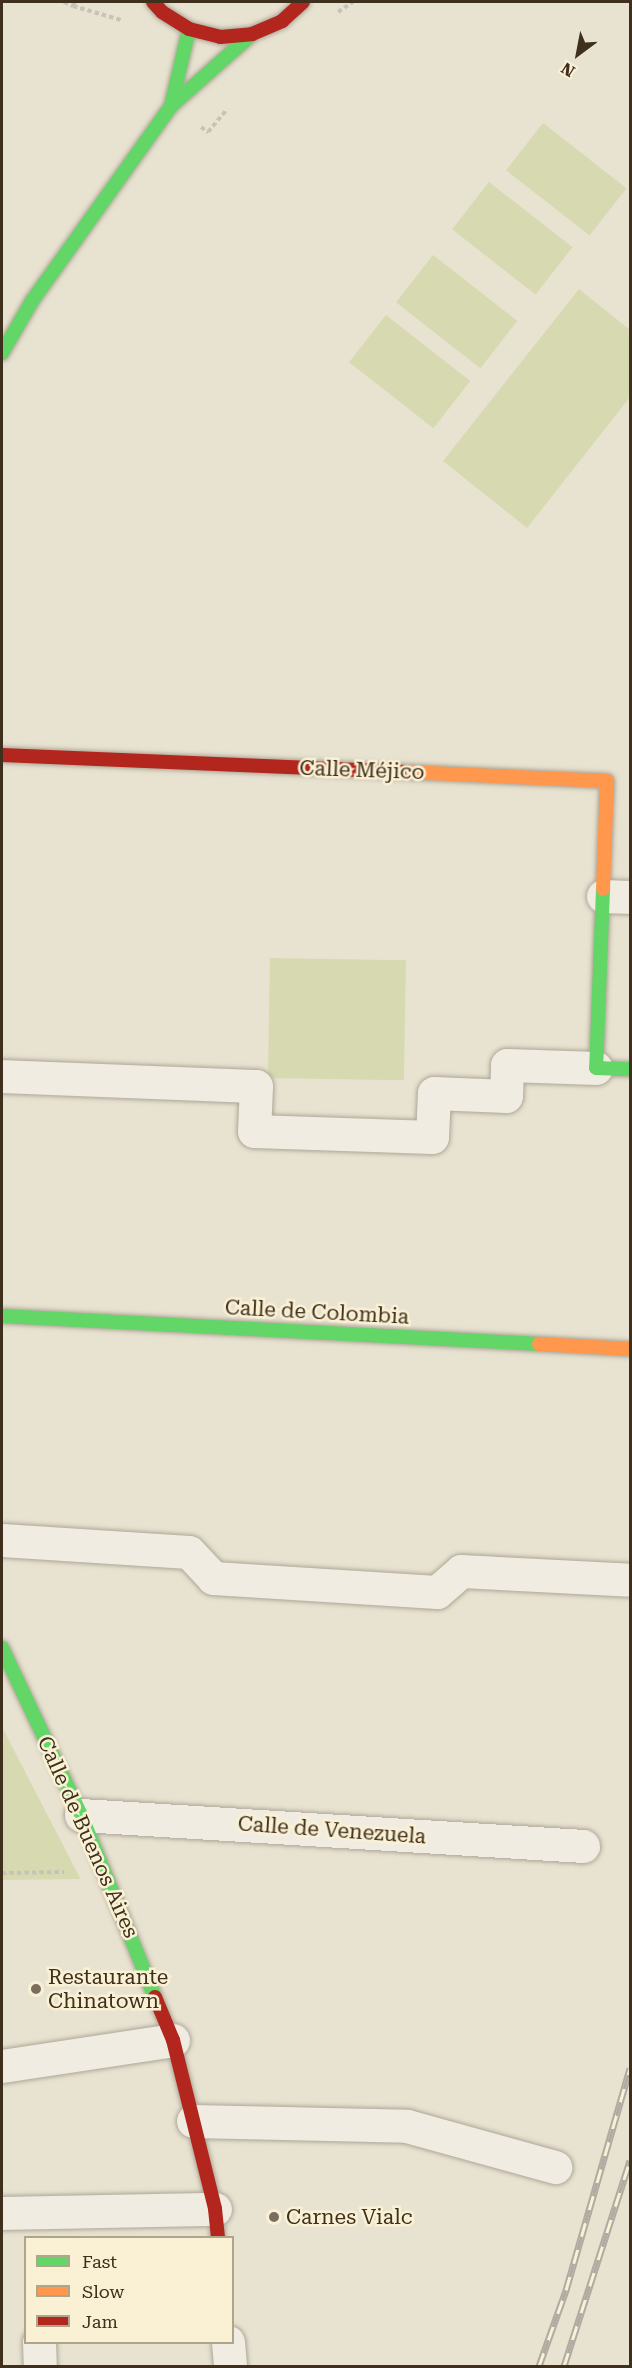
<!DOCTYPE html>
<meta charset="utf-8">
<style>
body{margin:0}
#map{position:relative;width:632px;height:2368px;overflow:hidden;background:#e8e2d0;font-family:"Roboto Serif",serif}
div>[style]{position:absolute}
.green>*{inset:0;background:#d7dab1;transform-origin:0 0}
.path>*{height:4px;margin-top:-2px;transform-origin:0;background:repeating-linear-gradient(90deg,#c9c3b7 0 4.5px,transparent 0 7.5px)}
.roads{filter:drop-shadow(0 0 2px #aea798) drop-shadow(0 0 2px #aea798)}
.street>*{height:33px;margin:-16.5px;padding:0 16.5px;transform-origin:16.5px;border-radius:16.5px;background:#f0ece1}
.fast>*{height:14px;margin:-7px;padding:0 7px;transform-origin:7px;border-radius:7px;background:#63d668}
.slow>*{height:14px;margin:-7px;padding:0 7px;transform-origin:7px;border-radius:7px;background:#ff974d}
.jam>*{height:14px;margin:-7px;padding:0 7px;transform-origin:7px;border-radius:7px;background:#b3261e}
.rail>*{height:7px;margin-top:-3.5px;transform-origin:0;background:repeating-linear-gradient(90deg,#faf1d5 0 14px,#afaba1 0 28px);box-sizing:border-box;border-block:2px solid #afaba1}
.dots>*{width:16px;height:16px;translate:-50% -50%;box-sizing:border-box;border:3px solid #faf1d5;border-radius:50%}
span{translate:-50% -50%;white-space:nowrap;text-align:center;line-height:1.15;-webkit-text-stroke:5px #faf1d5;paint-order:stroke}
.street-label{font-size:21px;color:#3f301e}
.poi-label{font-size:21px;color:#3f301e}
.left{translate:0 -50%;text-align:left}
.frame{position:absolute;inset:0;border:3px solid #3f301e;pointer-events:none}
.legend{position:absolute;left:24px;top:2236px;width:210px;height:108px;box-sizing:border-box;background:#faf1d5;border:2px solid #afa48c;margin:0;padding:8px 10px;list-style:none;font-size:18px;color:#3f301e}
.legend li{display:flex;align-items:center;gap:12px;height:30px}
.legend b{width:30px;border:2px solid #afa48c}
.north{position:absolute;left:548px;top:24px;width:60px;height:60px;-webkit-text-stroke:4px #faf1d5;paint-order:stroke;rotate:212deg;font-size:16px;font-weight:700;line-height:24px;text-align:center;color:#3f301e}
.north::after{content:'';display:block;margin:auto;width:21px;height:27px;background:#3f301e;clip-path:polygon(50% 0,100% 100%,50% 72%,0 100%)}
</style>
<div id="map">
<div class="green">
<div style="left:543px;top:123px;width:106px;height:60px;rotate:38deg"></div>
<div style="left:489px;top:182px;width:106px;height:60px;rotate:38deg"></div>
<div style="left:433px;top:255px;width:107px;height:60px;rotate:38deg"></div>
<div style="clip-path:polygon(579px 289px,630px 330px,630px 397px,527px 528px,443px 461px)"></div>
<div style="left:386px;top:315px;width:107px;height:60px;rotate:38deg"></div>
<div style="left:270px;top:958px;width:136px;height:120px;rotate:1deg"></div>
<div style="clip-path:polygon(2px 1727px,80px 1878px,80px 1879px,2px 1880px)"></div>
</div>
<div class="path">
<div style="left:64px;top:2px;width:10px;rotate:24deg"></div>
<div style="left:73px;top:6px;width:4px;rotate:-63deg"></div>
<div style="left:73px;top:6px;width:50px;rotate:16.3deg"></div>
<div style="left:338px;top:12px;width:18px;rotate:-34deg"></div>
<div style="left:201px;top:127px;width:9px;rotate:36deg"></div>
<div style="left:208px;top:132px;width:30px;rotate:-50deg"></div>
<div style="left:2px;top:1873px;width:62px;rotate:-0.9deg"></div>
</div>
<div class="roads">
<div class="street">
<div style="left:603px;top:896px;width:27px;rotate:2deg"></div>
<div style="left:2px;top:1076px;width:254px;rotate:2.3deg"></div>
<div style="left:256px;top:1086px;width:45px;rotate:92.5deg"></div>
<div style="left:254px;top:1131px;width:178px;rotate:1.9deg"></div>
<div style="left:432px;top:1137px;width:44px;rotate:-87.4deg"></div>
<div style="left:434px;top:1093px;width:72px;rotate:2.4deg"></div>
<div style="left:506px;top:1096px;width:31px;rotate:-88deg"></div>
<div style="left:507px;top:1065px;width:89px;rotate:1.9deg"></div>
<div style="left:2px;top:1540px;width:187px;rotate:3.7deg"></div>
<div style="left:189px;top:1552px;width:35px;rotate:47deg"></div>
<div style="left:213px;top:1578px;width:224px;rotate:3.6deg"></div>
<div style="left:437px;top:1592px;width:32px;rotate:-41deg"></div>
<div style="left:461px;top:1571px;width:169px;rotate:3deg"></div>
<div style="left:81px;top:1815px;width:503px;rotate:3.53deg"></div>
<div style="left:2px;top:2066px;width:173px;rotate:-8.6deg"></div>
<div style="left:193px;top:2121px;width:214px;rotate:1.3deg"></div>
<div style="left:407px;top:2126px;width:154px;rotate:15.5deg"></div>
<div style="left:2px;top:2213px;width:213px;rotate:-1.1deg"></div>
<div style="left:39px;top:2342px;width:24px;rotate:88deg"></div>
<div style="left:228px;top:2342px;width:24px;rotate:85deg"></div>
</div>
<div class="fast">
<div style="left:171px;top:106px;width:79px;rotate:-76.8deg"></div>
<div style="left:2px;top:353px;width:60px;rotate:-60deg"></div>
<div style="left:32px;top:301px;width:239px;rotate:-54.5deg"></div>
<div style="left:171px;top:106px;width:108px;rotate:-41.6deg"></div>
<div style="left:603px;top:889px;width:179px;rotate:92.2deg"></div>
<div style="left:596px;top:1068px;width:34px;rotate:2deg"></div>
<div style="left:2px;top:1316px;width:538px;rotate:2.98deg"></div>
<div style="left:2px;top:1648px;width:185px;rotate:64.7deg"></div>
<div style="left:81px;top:1815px;width:196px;rotate:67.9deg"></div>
</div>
<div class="slow">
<div style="left:407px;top:772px;width:200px;rotate:2.6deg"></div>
<div style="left:607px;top:781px;width:108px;rotate:92.1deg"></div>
<div style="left:539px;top:1344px;width:91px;rotate:3.1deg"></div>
</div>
<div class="jam">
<div style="left:153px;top:2px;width:13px;rotate:48deg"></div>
<div style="left:162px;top:12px;width:32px;rotate:32deg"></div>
<div style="left:189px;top:29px;width:32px;rotate:14deg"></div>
<div style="left:220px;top:37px;width:32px;rotate:-5deg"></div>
<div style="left:252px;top:34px;width:33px;rotate:-23deg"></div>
<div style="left:282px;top:21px;width:28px;rotate:-42deg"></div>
<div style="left:2px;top:755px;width:405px;rotate:2.4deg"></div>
<div style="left:155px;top:1997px;width:47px;rotate:67.3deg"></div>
<div style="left:173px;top:2040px;width:174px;rotate:76deg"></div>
<div style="left:215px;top:2209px;width:29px;rotate:84deg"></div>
</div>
</div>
<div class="rail">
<div style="left:539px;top:2366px;width:81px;rotate:-70.4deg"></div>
<div style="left:566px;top:2290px;width:231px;rotate:-73.9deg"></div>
<div style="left:564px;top:2366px;width:216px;rotate:-72.2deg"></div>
</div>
<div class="dots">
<div style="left:36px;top:1989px;background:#7a6e5c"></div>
<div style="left:274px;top:2217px;background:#7a6e5c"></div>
</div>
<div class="street-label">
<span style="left:362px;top:770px;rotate:2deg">Calle Méjico</span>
<span style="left:317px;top:1312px;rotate:3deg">Calle de Colombia</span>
<span style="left:332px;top:1830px;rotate:4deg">Calle de Venezuela</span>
<span style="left:88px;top:1837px;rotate:66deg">Calle de Buenos Aires</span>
</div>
<div class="poi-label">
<span class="left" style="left:48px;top:1989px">Restaurante<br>Chinatown</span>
<span class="left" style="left:286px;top:2217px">Carnes Vialc</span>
</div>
<div class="frame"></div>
<ul class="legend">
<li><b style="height:8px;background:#63d668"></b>Fast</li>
<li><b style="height:8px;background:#ff974d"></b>Slow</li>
<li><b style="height:8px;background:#b3261e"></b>Jam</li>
</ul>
<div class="north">N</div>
</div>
